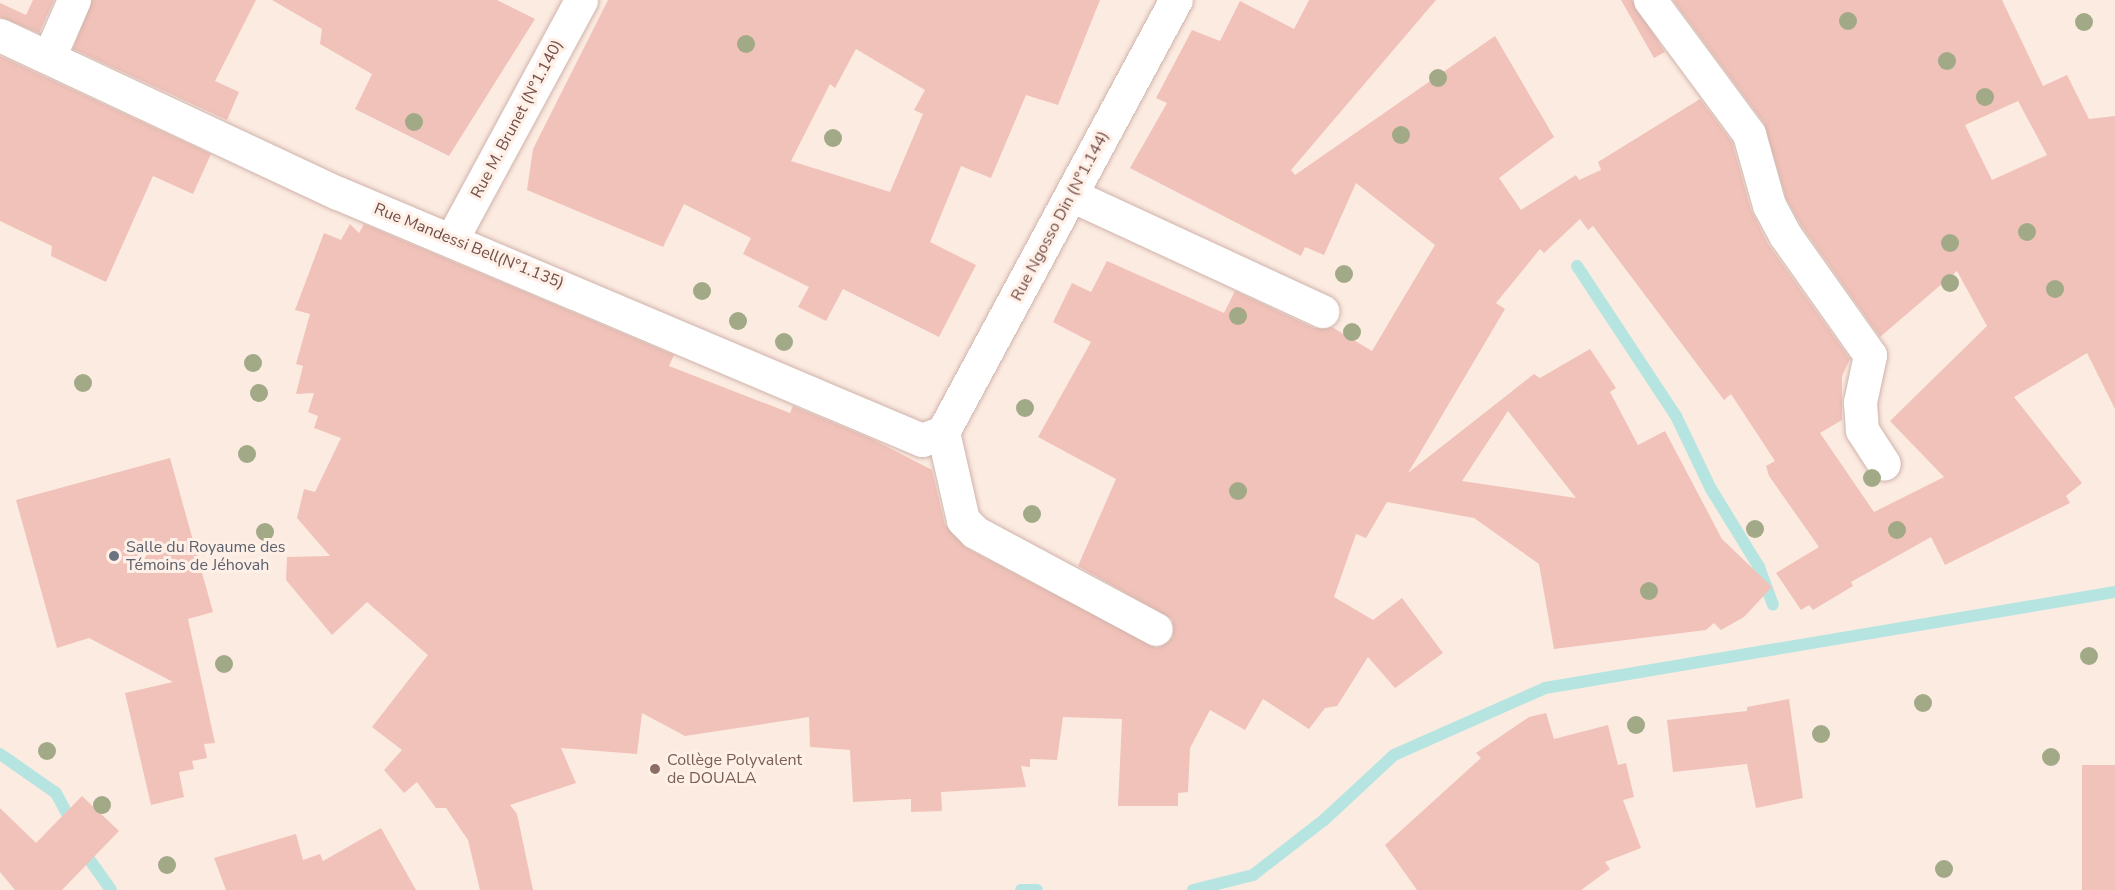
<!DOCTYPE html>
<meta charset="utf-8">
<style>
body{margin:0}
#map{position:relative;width:2115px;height:890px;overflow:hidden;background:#fcebe1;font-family:"Nunito Sans",sans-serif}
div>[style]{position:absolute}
.stream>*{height:12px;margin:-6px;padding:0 6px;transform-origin:6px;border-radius:6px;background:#b6e5e1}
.building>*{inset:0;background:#f1c2b9;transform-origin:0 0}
.roads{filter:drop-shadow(0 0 2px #cfb3ab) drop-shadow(0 0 2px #cfb3ab)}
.minor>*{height:33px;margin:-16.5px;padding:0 16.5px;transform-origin:16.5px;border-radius:16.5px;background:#fff}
.trees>*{width:18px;height:18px;margin:-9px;border-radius:50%;background:#a2a987}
.dots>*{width:16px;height:16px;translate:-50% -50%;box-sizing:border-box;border:3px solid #fff0e7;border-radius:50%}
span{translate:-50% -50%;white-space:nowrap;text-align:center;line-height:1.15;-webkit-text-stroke:6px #fff0e7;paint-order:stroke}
.street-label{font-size:16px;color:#724e48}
.worship-label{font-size:16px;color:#5b616d}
.left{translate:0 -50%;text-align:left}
.education-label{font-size:16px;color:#785e54}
</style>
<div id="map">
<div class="stream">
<div style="left:1577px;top:266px;width:180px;rotate:56.6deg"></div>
<div style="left:1676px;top:416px;width:81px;rotate:64.4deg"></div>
<div style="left:1711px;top:489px;width:92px;rotate:58.4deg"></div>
<div style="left:1759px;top:567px;width:40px;rotate:69.8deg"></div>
<div style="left:0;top:754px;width:68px;rotate:34.9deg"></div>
<div style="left:56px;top:793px;width:36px;rotate:62deg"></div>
<div style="left:82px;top:849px;width:50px;rotate:54.7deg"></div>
<div style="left:1021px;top:890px;width:16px"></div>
<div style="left:1193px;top:890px;width:62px;rotate:-14deg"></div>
<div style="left:1253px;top:875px;width:90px;rotate:-37.8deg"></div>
<div style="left:1324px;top:820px;width:96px;rotate:-42.9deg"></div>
<div style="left:1394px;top:755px;width:165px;rotate:-23.9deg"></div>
<div style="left:1545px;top:688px;width:578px;rotate:-9.56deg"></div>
</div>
<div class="building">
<div style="clip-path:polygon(33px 0,54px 0,39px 33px,0 17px,0 3px,26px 15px)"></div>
<div style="clip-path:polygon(92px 0,256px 0,215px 81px,239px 92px,227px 120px,73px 49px)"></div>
<div style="clip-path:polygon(272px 0,497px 0,535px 19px,449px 156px,355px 109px,372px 74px,320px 44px,322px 29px)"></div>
<div style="clip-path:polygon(evenodd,608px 0,1100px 0,1058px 105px,1026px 95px,991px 178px,961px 166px,930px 242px,976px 265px,939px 337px,843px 289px,826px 321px,798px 307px,809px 287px,743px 254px,751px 238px,684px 204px,663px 247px,527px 190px,533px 149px,608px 0,856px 49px,925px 90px,914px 110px,923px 114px,890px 192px,791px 161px,830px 84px,835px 88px,856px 49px)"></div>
<div style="clip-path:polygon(evenodd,1309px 0,1436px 0,1291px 170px,1295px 175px,1495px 36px,1554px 137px,1499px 178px,1521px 210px,1576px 175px,1579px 180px,1601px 170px,1598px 162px,1700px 99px,1732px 142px,1751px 210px,1768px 244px,1850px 359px,1842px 376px,1842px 420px,1820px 433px,1874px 512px,1944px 477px,1890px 421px,1987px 326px,1957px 271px,1880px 337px,1801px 225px,1786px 198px,1764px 123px,1673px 0,2002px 0,2043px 86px,2067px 75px,2089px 119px,2115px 116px,2115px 409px,2087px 353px,2014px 397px,2082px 483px,2066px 496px,2070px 503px,1945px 565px,1931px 537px,1851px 582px,1853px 586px,1813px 610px,1809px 605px,1801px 610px,1776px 573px,1819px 547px,1769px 476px,1766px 466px,1775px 461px,1731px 394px,1724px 400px,1593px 226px,1588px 230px,1580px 219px,1544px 253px,1540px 249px,1496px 303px,1505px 309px,1408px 473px,1534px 374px,1540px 378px,1590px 349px,1616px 388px,1610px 392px,1638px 445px,1665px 431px,1722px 539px,1772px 587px,1744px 617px,1721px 630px,1714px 623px,1706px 630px,1554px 649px,1539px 564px,1474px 518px,1387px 502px,1366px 538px,1356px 534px,1334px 597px,1373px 620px,1402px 598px,1443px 653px,1395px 688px,1368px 657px,1337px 706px,1325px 708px,1309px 729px,1263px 699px,1245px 730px,1210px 710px,1190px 748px,1188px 792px,1178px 793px,1178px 806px,1118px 806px,1122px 719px,1063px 717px,1057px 760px,1030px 759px,1030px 767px,1021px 766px,1026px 787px,941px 792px,942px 811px,911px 812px,911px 799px,853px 802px,850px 750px,810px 747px,809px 717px,685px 736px,642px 713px,637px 754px,561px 748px,576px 783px,510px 805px,517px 814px,533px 890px,480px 890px,468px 840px,446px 808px,436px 808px,417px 782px,404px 793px,384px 770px,402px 750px,372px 727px,428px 655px,367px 602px,332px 635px,286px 580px,287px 557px,330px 556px,297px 518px,304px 489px,315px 492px,341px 438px,314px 428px,318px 416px,308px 412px,314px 393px,296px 394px,303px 366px,296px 364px,310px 314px,295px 310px,324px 233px,341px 240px,350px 224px,359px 233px,364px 224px,674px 355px,669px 366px,790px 413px,793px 406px,872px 439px,932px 470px,945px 525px,966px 548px,1157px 648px,1173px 637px,1172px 619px,1078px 566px,1116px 479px,1038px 437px,1091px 342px,1053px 322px,1072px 283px,1091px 292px,1107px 261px,1224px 313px,1235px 291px,1314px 328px,1332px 327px,1372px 351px,1435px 245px,1356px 183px,1324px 255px,1305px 247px,1301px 256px,1130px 168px,1167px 103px,1156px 98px,1192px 30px,1220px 41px,1240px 1px,1294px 29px,1309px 0,2018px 101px,2047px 155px,1992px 180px,1965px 125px,2018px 101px,1309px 0,1508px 411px,1576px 498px,1462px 481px,1508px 411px)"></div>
<div style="clip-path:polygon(1621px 0,1632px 0,1665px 52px,1654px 58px)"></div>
<div style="clip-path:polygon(0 56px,211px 154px,193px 194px,153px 176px,106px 282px,51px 256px,52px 246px,0 221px)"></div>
<div style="clip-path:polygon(170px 458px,213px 612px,188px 619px,215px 743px,204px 744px,207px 758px,192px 761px,194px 769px,179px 772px,184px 797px,151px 805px,125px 693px,173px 682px,89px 638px,57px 648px,16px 500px)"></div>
<div style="clip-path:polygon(1789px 699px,1803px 798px,1756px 808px,1747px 764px,1673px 772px,1667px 720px,1747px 711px,1747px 707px)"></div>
<div style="clip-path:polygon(1546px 713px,1554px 739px,1608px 725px,1618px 765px,1626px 763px,1634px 797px,1623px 800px,1641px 848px,1605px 862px,1610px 869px,1581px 890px,1417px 890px,1385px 845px,1481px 758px,1476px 753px,1529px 717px)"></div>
<div style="left:2082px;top:765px;width:33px;height:125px"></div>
<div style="clip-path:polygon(82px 796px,119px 831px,62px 890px,15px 890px,0 872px,0 808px,36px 843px)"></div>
<div style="clip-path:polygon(381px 828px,416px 890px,226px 890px,214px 858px,296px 834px,303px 860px,320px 854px,323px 861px)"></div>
</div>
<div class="roads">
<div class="minor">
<div style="left:1650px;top:0;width:167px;rotate:53.5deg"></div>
<div style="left:1749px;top:134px;width:74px;rotate:74.3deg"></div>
<div style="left:1769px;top:205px;width:34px;rotate:62deg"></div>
<div style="left:1785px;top:235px;width:147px;rotate:54.7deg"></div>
<div style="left:1870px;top:355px;width:48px;rotate:102deg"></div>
<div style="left:1860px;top:402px;width:28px;rotate:86deg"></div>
<div style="left:1862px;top:430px;width:40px;rotate:57.1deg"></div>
<div style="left:0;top:35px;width:373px;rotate:25.1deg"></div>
<div style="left:338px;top:193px;width:634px;rotate:22.93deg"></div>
<div style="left:922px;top:440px;width:22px;rotate:-21deg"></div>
<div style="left:49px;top:57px;width:62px;rotate:-66.3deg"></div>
<div style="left:1071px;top:195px;width:277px;rotate:24.8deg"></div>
<div style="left:453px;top:237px;width:269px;rotate:-61.6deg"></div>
<div style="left:943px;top:432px;width:491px;rotate:-61.7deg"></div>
<div style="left:943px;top:432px;width:90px;rotate:77.2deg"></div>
<div style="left:963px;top:520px;width:17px;rotate:45deg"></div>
<div style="left:975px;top:532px;width:205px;rotate:28.2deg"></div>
</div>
</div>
<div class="trees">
<div style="left:1848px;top:21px"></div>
<div style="left:2084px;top:22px"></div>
<div style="left:746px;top:44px"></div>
<div style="left:1947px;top:61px"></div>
<div style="left:1438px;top:78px"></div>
<div style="left:1985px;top:97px"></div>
<div style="left:414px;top:122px"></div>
<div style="left:1401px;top:135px"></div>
<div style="left:833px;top:138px"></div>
<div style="left:2027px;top:232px"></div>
<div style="left:1950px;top:243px"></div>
<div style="left:1344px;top:274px"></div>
<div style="left:1950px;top:283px"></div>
<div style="left:2055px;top:289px"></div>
<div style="left:702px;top:291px"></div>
<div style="left:1238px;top:316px"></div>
<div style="left:738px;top:321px"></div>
<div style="left:1352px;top:332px"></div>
<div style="left:784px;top:342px"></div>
<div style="left:253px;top:363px"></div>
<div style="left:83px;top:383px"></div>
<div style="left:259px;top:393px"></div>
<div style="left:1025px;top:408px"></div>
<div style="left:247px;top:454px"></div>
<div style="left:1872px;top:478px"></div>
<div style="left:1238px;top:491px"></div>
<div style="left:1032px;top:514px"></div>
<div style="left:1755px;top:529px"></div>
<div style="left:1897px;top:530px"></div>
<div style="left:265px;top:532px"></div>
<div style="left:1649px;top:591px"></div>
<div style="left:2089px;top:656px"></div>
<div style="left:224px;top:664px"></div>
<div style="left:1923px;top:703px"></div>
<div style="left:1636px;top:725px"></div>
<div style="left:1821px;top:734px"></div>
<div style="left:47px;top:751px"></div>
<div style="left:2051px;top:757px"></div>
<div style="left:102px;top:805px"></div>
<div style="left:167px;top:865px"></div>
<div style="left:1944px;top:869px"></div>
</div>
<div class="dots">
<div style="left:114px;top:556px;background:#6b7280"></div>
<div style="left:655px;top:769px;background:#8d6e63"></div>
</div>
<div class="street-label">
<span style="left:517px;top:119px;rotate:-62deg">Rue M. Brunet (N°1.140)</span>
<span style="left:1060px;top:216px;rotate:-62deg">Rue Ngosso Din (N°1.144)</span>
<span style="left:469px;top:246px;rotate:22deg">Rue Mandessi Bell(N°1.135)</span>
</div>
<div class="worship-label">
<span class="left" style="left:126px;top:556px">Salle du Royaume des<br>Témoins de Jéhovah</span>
</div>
<div class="education-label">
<span class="left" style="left:667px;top:769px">Collège Polyvalent<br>de DOUALA</span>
</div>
</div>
